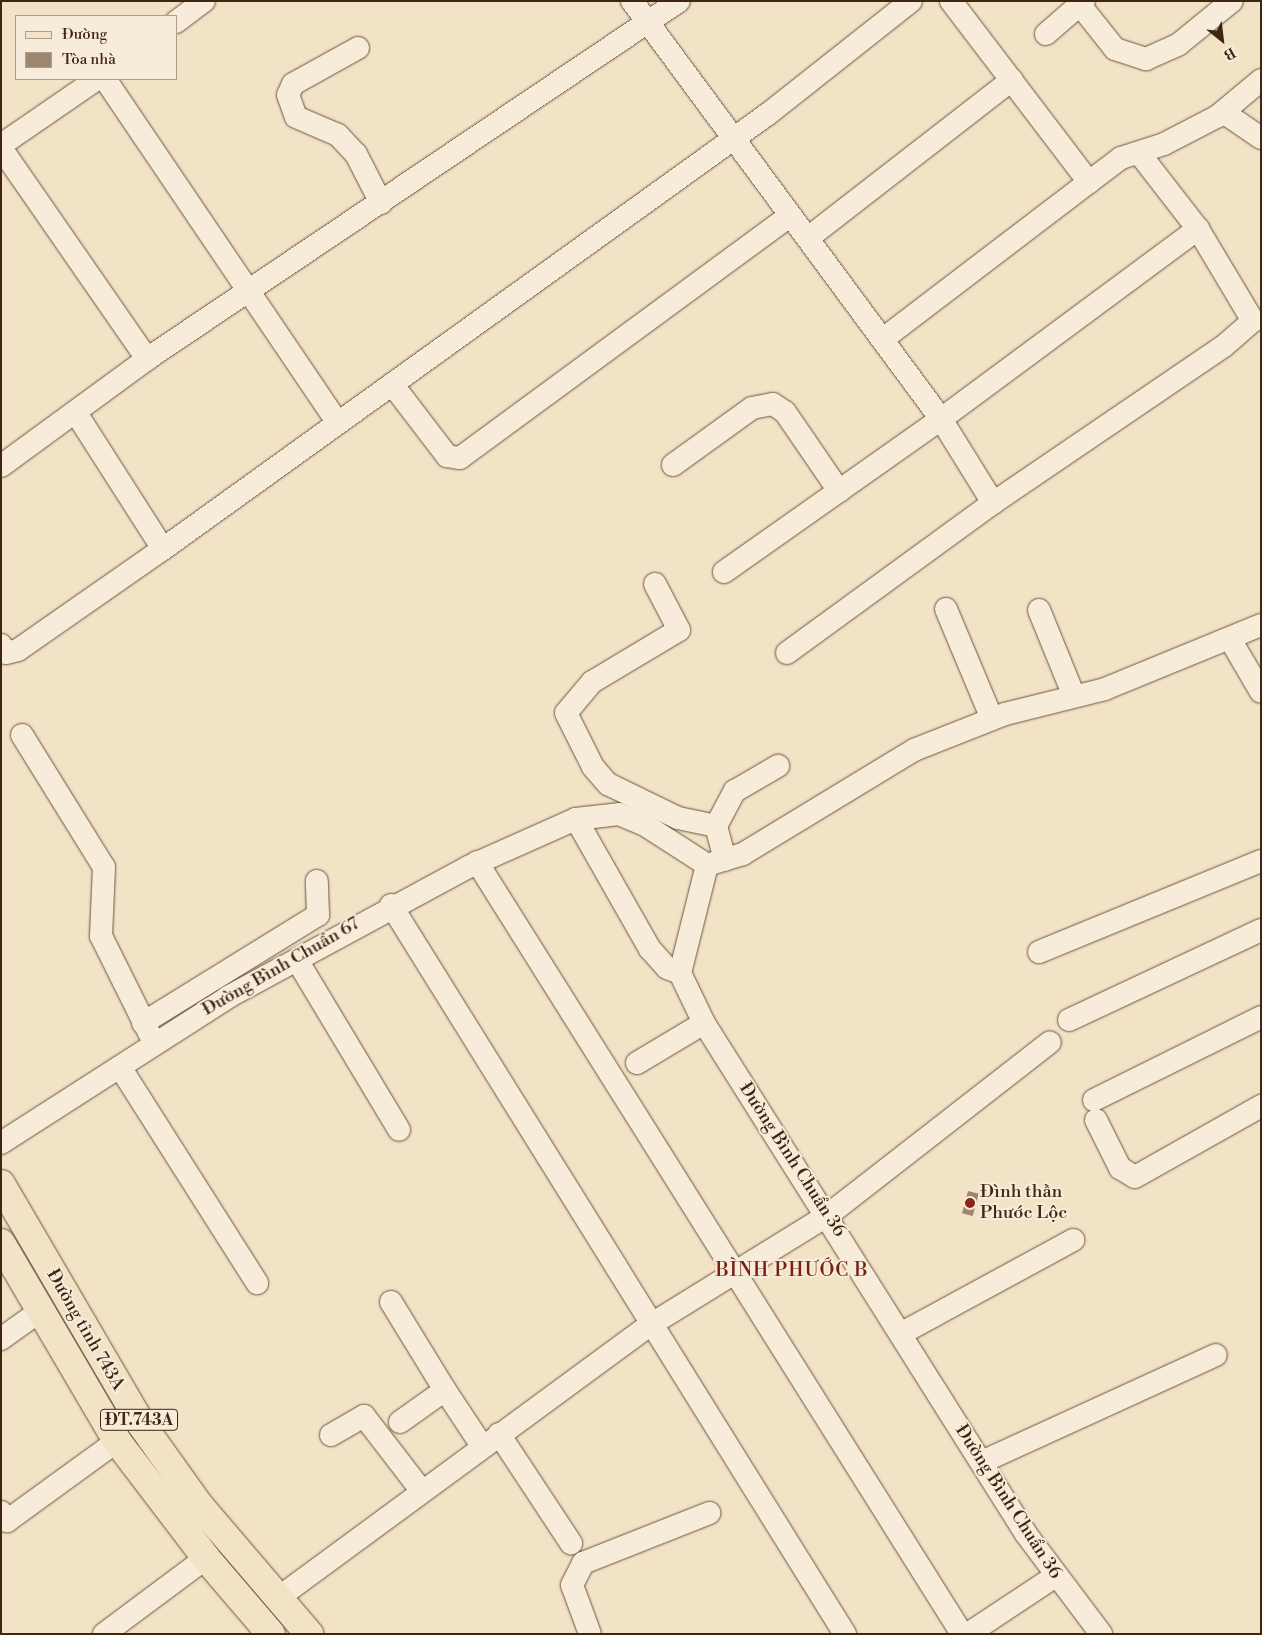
<!DOCTYPE html>
<meta charset="utf-8">
<style>
body{margin:0}
#map{position:relative;width:1262px;height:1635px;overflow:hidden;background:#f2e2c6;font-family:"Libre Bodoni",serif}
div>[style]{position:absolute}
.building>*{inset:0;background:#9d886f;transform-origin:0 0}
.roads{filter:drop-shadow(0 0 1px #6c553e) drop-shadow(0 0 1px #6c553e)}
.minor>*{height:22px;margin:-11px;padding:0 11px;transform-origin:11px;border-radius:11px;background:#f7ecda}
.major>*{height:28px;margin:-14px;padding:0 14px;transform-origin:14px;border-radius:14px;background:#f2e2c6}
.dots>*{width:14px;height:14px;translate:-50% -50%;box-sizing:border-box;border:2px solid #f7ecda;border-radius:50%}
span{translate:-50% -50%;white-space:nowrap;text-align:center;line-height:1.15;-webkit-text-stroke:4px #f7ecda;paint-order:stroke}
.shield-label span{padding:1px 4px;background:#f7ecda;border:1px solid;border-radius:4px;-webkit-text-stroke-width:0}
.shield-label{font-size:16px;color:#402611;font-weight:700}
.street-label{font-size:18px;color:#402611}
.poi-label{font-size:18px;color:#402611}
.left{translate:0 -50%;text-align:left}
.neighbourhood-label{font-size:19px;color:#7a1f14;letter-spacing:1px}
.frame{position:absolute;inset:0;border:2px solid #402611;pointer-events:none}
.legend{position:absolute;left:15px;top:15px;width:162px;height:65px;box-sizing:border-box;background:#f7ecda;border:1px solid #ae9d8a;margin:0;padding:6px 9px;list-style:none;font-size:15px;color:#402611}
.legend li{display:flex;align-items:center;gap:10px;height:25px}
.legend b{width:25px;border:1px solid #ae9d8a}
.north{position:absolute;left:1197px;top:15px;width:50px;height:50px;-webkit-text-stroke:4px #f7ecda;paint-order:stroke;rotate:151deg;font-size:14px;font-weight:700;line-height:20px;text-align:center;color:#402611}
.north::after{content:'';display:block;margin:auto;width:18px;height:22px;background:#402611;clip-path:polygon(50% 0,100% 100%,50% 72%,0 100%)}
</style>
<div id="map">
<div class="building">
<div style="left:968px;top:1191px;width:11px;height:23px;rotate:15deg"></div>
</div>
<div class="roads">
<div class="minor">
<div style="left:632px;top:1px;width:520px;rotate:53.53deg"></div>
<div style="left:941px;top:419px;width:99px;rotate:58.2deg"></div>
<div style="left:993px;top:503px;width:279px;rotate:-34.2deg"></div>
<div style="left:1224px;top:346px;width:38px;rotate:-41deg"></div>
<div style="left:1253px;top:321px;width:107px;rotate:-120.9deg"></div>
<div style="left:1198px;top:229px;width:96px;rotate:-127.8deg"></div>
<div style="left:951px;top:1px;width:228px;rotate:52.7deg"></div>
<div style="left:1089px;top:182px;width:40px;rotate:-37deg"></div>
<div style="left:1121px;top:158px;width:45px;rotate:-18deg"></div>
<div style="left:1164px;top:144px;width:61px;rotate:-27.4deg"></div>
<div style="left:1218px;top:116px;width:56px;rotate:-39.9deg"></div>
<div style="left:1080px;top:5px;width:56px;rotate:51.5deg"></div>
<div style="left:1115px;top:49px;width:33px;rotate:18deg"></div>
<div style="left:1146px;top:59px;width:36px;rotate:-24deg"></div>
<div style="left:1179px;top:44px;width:68px;rotate:-39.1deg"></div>
<div style="left:176px;top:22px;width:35px;rotate:-37deg"></div>
<div style="left:1046px;top:34px;width:50px;rotate:-41deg"></div>
<div style="left:358px;top:48px;width:74px;rotate:151deg"></div>
<div style="left:293px;top:84px;width:12px;rotate:114deg"></div>
<div style="left:288px;top:95px;width:23px;rotate:70deg"></div>
<div style="left:296px;top:117px;width:46px;rotate:23.2deg"></div>
<div style="left:338px;top:135px;width:26px;rotate:47deg"></div>
<div style="left:356px;top:154px;width:55px;rotate:63deg"></div>
<div style="left:105px;top:79px;width:414px;rotate:55.9deg"></div>
<div style="left:1223px;top:112px;width:46px;rotate:34.4deg"></div>
<div style="left:1px;top:145px;width:116px;rotate:-34.5deg"></div>
<div style="left:1px;top:148px;width:257px;rotate:55.3deg"></div>
<div style="left:808px;top:238px;width:258px;rotate:-37.8deg"></div>
<div style="left:883px;top:339px;width:259px;rotate:-37.3deg"></div>
<div style="left:392px;top:384px;width:91px;rotate:52.6deg"></div>
<div style="left:447px;top:456px;width:13px;rotate:9deg"></div>
<div style="left:460px;top:458px;width:409px;rotate:-36.3deg"></div>
<div style="left:76px;top:413px;width:161px;rotate:57.4deg"></div>
<div style="left:673px;top:465px;width:97px;rotate:-35.8deg"></div>
<div style="left:752px;top:408px;width:21px;rotate:-11deg"></div>
<div style="left:773px;top:404px;width:14px;rotate:34deg"></div>
<div style="left:785px;top:412px;width:96px;rotate:55.6deg"></div>
<div style="left:1px;top:466px;width:181px;rotate:-36.2deg"></div>
<div style="left:147px;top:359px;width:641px;rotate:-33.94deg"></div>
<div style="left:724px;top:572px;width:266px;rotate:-35.2deg"></div>
<div style="left:941px;top:419px;width:320px;rotate:-36.5deg"></div>
<div style="left:655px;top:584px;width:52px;rotate:62.4deg"></div>
<div style="left:679px;top:630px;width:101px;rotate:149.1deg"></div>
<div style="left:592px;top:682px;width:40px;rotate:130deg"></div>
<div style="left:566px;top:713px;width:60px;rotate:63.4deg"></div>
<div style="left:593px;top:767px;width:23px;rotate:49deg"></div>
<div style="left:608px;top:784px;width:78px;rotate:25.9deg"></div>
<div style="left:678px;top:818px;width:39px;rotate:12deg"></div>
<div style="left:716px;top:826px;width:35px;rotate:75deg"></div>
<div style="left:946px;top:609px;width:119px;rotate:67.3deg"></div>
<div style="left:1039px;top:610px;width:93px;rotate:67.9deg"></div>
<div style="left:1230px;top:639px;width:61px;rotate:59.7deg"></div>
<div style="left:1px;top:645px;width:9px;rotate:58deg"></div>
<div style="left:6px;top:653px;width:12px;rotate:-14deg"></div>
<div style="left:18px;top:650px;width:177px;rotate:-34.9deg"></div>
<div style="left:163px;top:549px;width:745px;rotate:-35.72deg"></div>
<div style="left:768px;top:114px;width:182px;rotate:-38.3deg"></div>
<div style="left:787px;top:653px;width:255px;rotate:-36.1deg"></div>
<div style="left:22px;top:735px;width:155px;rotate:58.2deg"></div>
<div style="left:104px;top:867px;width:69px;rotate:92.5deg"></div>
<div style="left:101px;top:936px;width:119px;rotate:63.6deg"></div>
<div style="left:576px;top:819px;width:150px;rotate:60.4deg"></div>
<div style="left:650px;top:949px;width:25px;rotate:48deg"></div>
<div style="left:667px;top:968px;width:14px;rotate:21deg"></div>
<div style="left:716px;top:826px;width:40px;rotate:-62deg"></div>
<div style="left:735px;top:791px;width:50px;rotate:-30.2deg"></div>
<div style="left:477px;top:862px;width:912px;rotate:57.86deg"></div>
<div style="left:707px;top:865px;width:38px;rotate:-17deg"></div>
<div style="left:743px;top:854px;width:200px;rotate:-31.3deg"></div>
<div style="left:914px;top:750px;width:98px;rotate:-21.6deg"></div>
<div style="left:1005px;top:714px;width:103px;rotate:-14deg"></div>
<div style="left:1105px;top:689px;width:169px;rotate:-22.3deg"></div>
<div style="left:391px;top:905px;width:859px;rotate:58.09deg"></div>
<div style="left:1039px;top:952px;width:240px;rotate:-22.3deg"></div>
<div style="left:297px;top:960px;width:198px;rotate:59deg"></div>
<div style="left:1069px;top:1020px;width:212px;rotate:-25.1deg"></div>
<div style="left:143px;top:1023px;width:206px;rotate:-31.7deg"></div>
<div style="left:318px;top:915px;width:34px;rotate:-92deg"></div>
<div style="left:637px;top:1063px;width:78px;rotate:-30.8deg"></div>
<div style="left:120px;top:1067px;width:256px;rotate:57.6deg"></div>
<div style="left:1094px;top:1100px;width:186px;rotate:-26.4deg"></div>
<div style="left:1096px;top:1120px;width:54px;rotate:63.4deg"></div>
<div style="left:1120px;top:1168px;width:17px;rotate:31deg"></div>
<div style="left:1135px;top:1177px;width:145px;rotate:-29.4deg"></div>
<div style="left:1px;top:1143px;width:270px;rotate:-32.7deg"></div>
<div style="left:228px;top:997px;width:273px;rotate:-28.4deg"></div>
<div style="left:468px;top:867px;width:118px;rotate:-24deg"></div>
<div style="left:576px;top:819px;width:43px;rotate:-6.6deg"></div>
<div style="left:619px;top:814px;width:28px;rotate:23deg"></div>
<div style="left:645px;top:825px;width:74px;rotate:32.8deg"></div>
<div style="left:707px;top:865px;width:111px;rotate:104deg"></div>
<div style="left:680px;top:973px;width:55px;rotate:64.4deg"></div>
<div style="left:704px;top:1023px;width:604px;rotate:57.78deg"></div>
<div style="left:1026px;top:1534px;width:125px;rotate:53.1deg"></div>
<div style="left:391px;top:1302px;width:103px;rotate:58.5deg"></div>
<div style="left:902px;top:1333px;width:195px;rotate:-28.5deg"></div>
<div style="left:1px;top:1339px;width:48px;rotate:-35.7deg"></div>
<div style="left:400px;top:1422px;width:55px;rotate:-35.4deg"></div>
<div style="left:445px;top:1390px;width:67px;rotate:56.5deg"></div>
<div style="left:499px;top:1434px;width:131px;rotate:56.6deg"></div>
<div style="left:331px;top:1435px;width:38px;rotate:-30deg"></div>
<div style="left:364px;top:1416px;width:93px;rotate:52.4deg"></div>
<div style="left:982px;top:1462px;width:257px;rotate:-24.6deg"></div>
<div style="left:1px;top:1512px;width:11px;rotate:56deg"></div>
<div style="left:7px;top:1521px;width:136px;rotate:-36deg"></div>
<div style="left:278px;top:1598px;width:461px;rotate:-36.3deg"></div>
<div style="left:650px;top:1325px;width:209px;rotate:-31.7deg"></div>
<div style="left:828px;top:1215px;width:281px;rotate:-37.9deg"></div>
<div style="left:104px;top:1634px;width:127px;rotate:-36.7deg"></div>
<div style="left:590px;top:1634px;width:52px;rotate:-110.2deg"></div>
<div style="left:572px;top:1585px;width:25px;rotate:-63deg"></div>
<div style="left:583px;top:1563px;width:136px;rotate:-21.6deg"></div>
<div style="left:968px;top:1634px;width:103px;rotate:-33.5deg"></div>
</div>
<div class="major">
<div style="left:1px;top:1184px;width:278px;rotate:59.7deg"></div>
<div style="left:141px;top:1424px;width:100px;rotate:54.4deg"></div>
<div style="left:199px;top:1505px;width:170px;rotate:49.5deg"></div>
<div style="left:1px;top:1243px;width:229px;rotate:59.6deg"></div>
<div style="left:117px;top:1441px;width:147px;rotate:52.7deg"></div>
<div style="left:206px;top:1558px;width:100px;rotate:49.5deg"></div>
</div>
</div>
<div class="dots">
<div style="left:970px;top:1203px;background:#8f2418"></div>
</div>
<div class="shield-label">
<span style="left:139px;top:1420px">ĐT.743A</span>
</div>
<div class="street-label">
<span style="left:281px;top:967px;rotate:-30deg">Đường Bình Chuẩn 67</span>
<span style="left:792px;top:1160px;rotate:57deg">Đường Bình Chuẩn 36</span>
<span style="left:85px;top:1330px;rotate:60deg">Đường tỉnh 743A</span>
<span style="left:1008px;top:1502px;rotate:57deg">Đường Bình Chuẩn 36</span>
</div>
<div class="poi-label">
<span class="left" style="left:980px;top:1203px">Đình thần<br>Phước Lộc</span>
</div>
<div class="neighbourhood-label">
<span style="left:792px;top:1271px">BÌNH PHƯỚC B</span>
</div>
<div class="frame"></div>
<ul class="legend">
<li><b style="height:6px;background:#f2e2c6"></b>Đường</li>
<li><b style="height:14px;background:#9d886f"></b>Tòa nhà</li>
</ul>
<div class="north">B</div>
</div>
